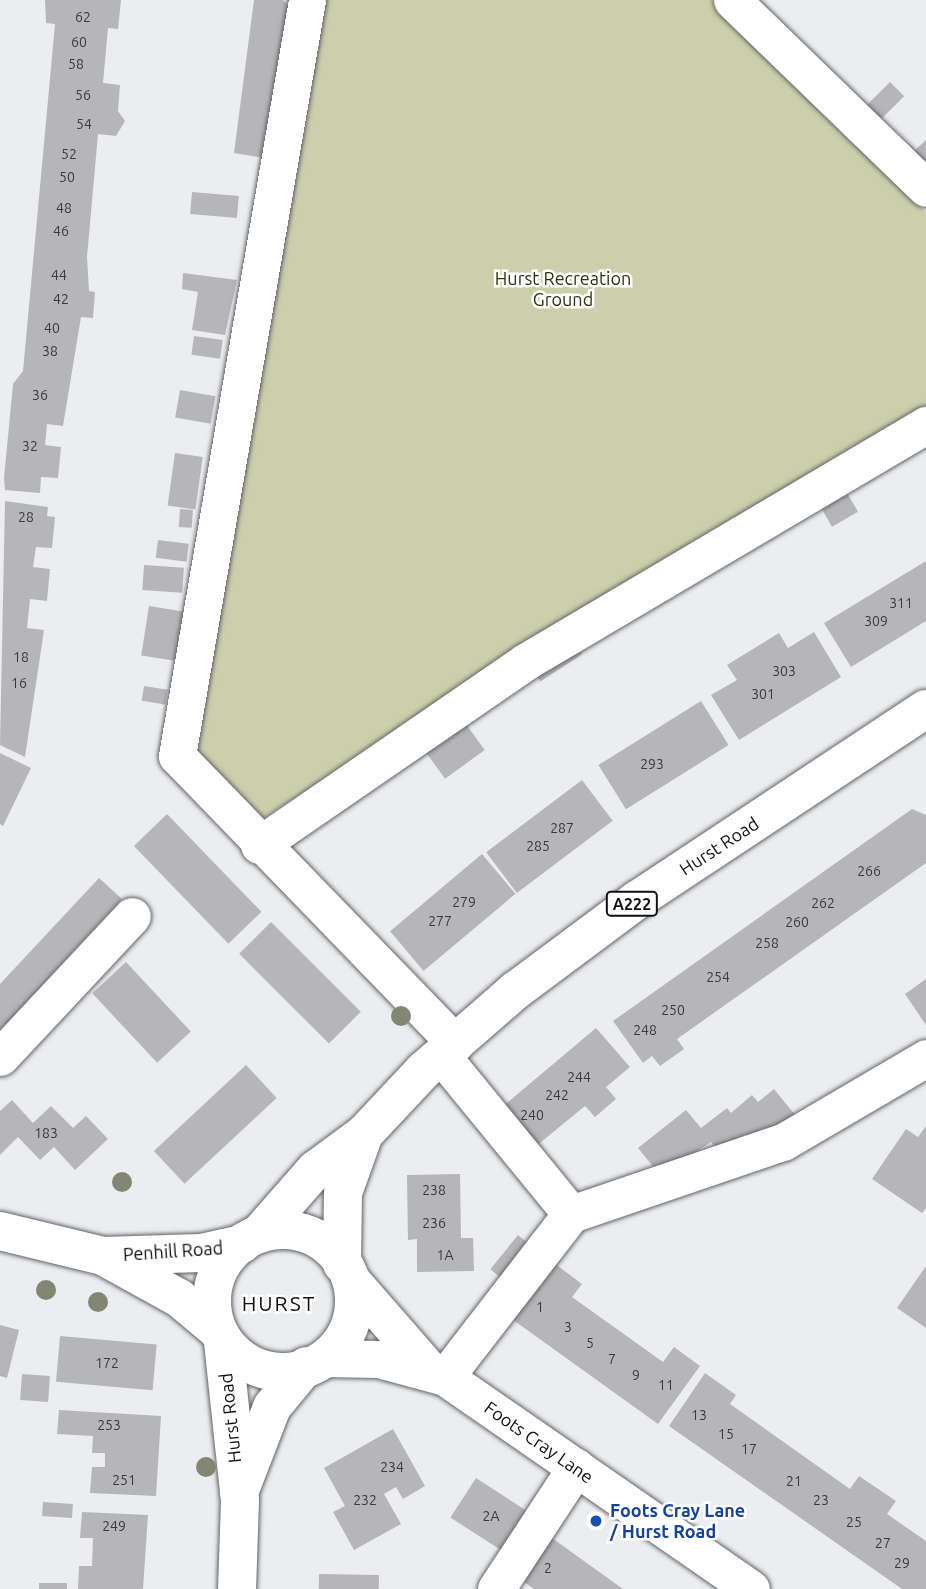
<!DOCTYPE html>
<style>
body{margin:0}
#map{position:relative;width:926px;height:1589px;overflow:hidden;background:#ecedf1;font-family:Ubuntu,sans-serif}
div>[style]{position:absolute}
.green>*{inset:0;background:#cbcfac}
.building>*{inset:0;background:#b6b6ba;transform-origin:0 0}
.roads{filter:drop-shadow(0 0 2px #636466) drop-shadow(0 0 2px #636466)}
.minor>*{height:37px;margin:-18.5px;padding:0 18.5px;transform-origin:18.5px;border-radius:18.5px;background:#fff}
.major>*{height:38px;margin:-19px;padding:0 19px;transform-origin:19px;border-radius:19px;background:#fff}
.major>.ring{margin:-19px;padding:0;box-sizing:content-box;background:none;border:38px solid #fff;border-radius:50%}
.trees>*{width:20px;height:20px;margin:-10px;border-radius:50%;background:#848674}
.dots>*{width:19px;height:19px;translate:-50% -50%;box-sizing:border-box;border:4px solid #fff;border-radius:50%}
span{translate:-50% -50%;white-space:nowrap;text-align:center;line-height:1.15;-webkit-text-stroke:5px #fff;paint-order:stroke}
.number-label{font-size:14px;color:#3a3a3c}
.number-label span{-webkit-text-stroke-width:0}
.shield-label span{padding:2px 5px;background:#fff;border:2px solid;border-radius:5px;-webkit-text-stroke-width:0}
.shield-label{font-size:16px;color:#111112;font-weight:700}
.park-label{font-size:18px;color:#2f310e}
.street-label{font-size:18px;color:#111112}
.transit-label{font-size:18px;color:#164399;font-weight:700}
.left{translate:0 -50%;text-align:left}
.quarter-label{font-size:21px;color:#111112;letter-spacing:2px}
</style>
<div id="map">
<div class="green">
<div style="clip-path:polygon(320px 0,712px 0,926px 212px,926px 411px,519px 652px,260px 820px,189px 741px)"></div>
</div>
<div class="building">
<div style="clip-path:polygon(45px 0,121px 0,118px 29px,108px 28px,103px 83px,120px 85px,118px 111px,125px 121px,116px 136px,98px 134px,87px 257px,89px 291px,95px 292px,93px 318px,81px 317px,63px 426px,47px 424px,45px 445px,61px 447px,58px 478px,41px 477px,40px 493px,5px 490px,4px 478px,13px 384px,23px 371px,55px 24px,46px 23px)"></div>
<div style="clip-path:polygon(254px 0,283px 0,290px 7px,264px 158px,234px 153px)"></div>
<div style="left:890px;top:82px;width:20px;height:33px;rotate:45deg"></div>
<div style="clip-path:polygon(926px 140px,926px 165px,913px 152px)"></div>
<div style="left:192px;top:192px;width:47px;height:22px;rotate:5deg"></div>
<div style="clip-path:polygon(183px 273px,237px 280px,225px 335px,192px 330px,198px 292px,182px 289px)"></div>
<div style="left:194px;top:336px;width:29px;height:19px;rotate:8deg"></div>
<div style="left:180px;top:390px;width:36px;height:28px;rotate:10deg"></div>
<div style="left:175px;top:453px;width:28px;height:53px;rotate:8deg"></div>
<div style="left:846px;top:491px;width:24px;height:30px;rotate:60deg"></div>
<div style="clip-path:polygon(5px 501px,48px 507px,47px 516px,55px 517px,52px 548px,36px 547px,33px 567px,50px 569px,47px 601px,30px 599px,27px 628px,44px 630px,25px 757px,0 745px)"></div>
<div style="left:180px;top:509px;width:13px;height:18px;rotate:4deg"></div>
<div style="left:158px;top:540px;width:31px;height:18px;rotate:7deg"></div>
<div style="clip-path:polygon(926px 561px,926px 621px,851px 667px,824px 623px)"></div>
<div style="left:144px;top:565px;width:40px;height:25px;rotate:4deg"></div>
<div style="left:149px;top:606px;width:36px;height:50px;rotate:9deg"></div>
<div style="clip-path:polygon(814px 632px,841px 677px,739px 740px,711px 695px,737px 680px,727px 665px,779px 633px,788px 648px)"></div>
<div style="left:573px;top:640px;width:17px;height:50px;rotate:57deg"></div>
<div style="left:144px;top:686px;width:24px;height:15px;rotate:9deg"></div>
<div style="left:701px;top:701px;width:52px;height:121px;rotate:58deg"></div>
<div style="left:463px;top:720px;width:37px;height:49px;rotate:54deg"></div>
<div style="clip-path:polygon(0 753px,31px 768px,3px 826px,0 824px)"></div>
<div style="left:582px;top:780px;width:51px;height:120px;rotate:53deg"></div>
<div style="clip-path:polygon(912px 809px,926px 815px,926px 863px,677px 1039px,684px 1049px,660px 1066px,652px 1056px,643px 1063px,613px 1021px)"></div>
<div style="left:167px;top:814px;width:136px;height:46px;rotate:46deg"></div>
<div style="left:482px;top:854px;width:52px;height:120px;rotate:50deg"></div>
<div style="clip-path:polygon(99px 878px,122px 899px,0 1031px,0 984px)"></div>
<div style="left:271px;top:922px;width:127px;height:45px;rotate:45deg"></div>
<div style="left:126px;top:962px;width:95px;height:46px;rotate:47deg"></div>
<div style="clip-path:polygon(926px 979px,926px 1025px,905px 994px)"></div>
<div style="clip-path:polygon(596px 1028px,630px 1067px,606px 1087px,616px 1099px,595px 1117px,585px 1106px,535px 1147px,502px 1107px)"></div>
<div style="left:246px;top:1065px;width:45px;height:126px;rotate:47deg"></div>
<div style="clip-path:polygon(774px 1089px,795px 1115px,750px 1140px,745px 1134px,720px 1154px,711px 1142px,660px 1175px,638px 1148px,686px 1110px,701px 1128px,727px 1108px,731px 1113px,752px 1095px,758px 1102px)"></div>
<div style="clip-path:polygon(12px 1100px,33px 1123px,51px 1106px,73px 1128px,86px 1116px,108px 1139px,75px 1170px,54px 1147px,40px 1160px,18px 1137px,0 1155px,0 1111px)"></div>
<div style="clip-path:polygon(926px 1126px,926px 1208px,922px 1213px,872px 1179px,906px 1129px,918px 1137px)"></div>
<div style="clip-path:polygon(460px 1174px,461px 1238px,473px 1238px,474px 1271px,417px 1272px,417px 1239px,408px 1240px,407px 1175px)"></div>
<div style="left:518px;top:1235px;width:21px;height:44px;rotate:39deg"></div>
<div style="clip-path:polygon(550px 1260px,582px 1284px,572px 1297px,663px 1362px,674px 1347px,700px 1366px,658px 1424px,509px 1317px)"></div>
<div style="clip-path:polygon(926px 1266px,926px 1328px,897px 1308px)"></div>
<div style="clip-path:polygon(0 1325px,19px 1330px,7px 1378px,0 1376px)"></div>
<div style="left:60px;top:1336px;width:97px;height:46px;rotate:5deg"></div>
<div style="clip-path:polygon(705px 1373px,736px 1395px,730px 1404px,850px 1489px,859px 1476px,896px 1501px,887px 1514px,926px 1541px,926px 1589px,902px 1589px,669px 1426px)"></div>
<div style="left:22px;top:1374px;width:28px;height:26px;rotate:4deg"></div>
<div style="clip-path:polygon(59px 1410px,161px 1416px,156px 1496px,90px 1493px,92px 1467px,105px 1467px,105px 1453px,92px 1453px,93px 1436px,57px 1434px)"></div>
<div style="clip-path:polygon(393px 1429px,425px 1486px,403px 1499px,396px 1487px,384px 1494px,401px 1524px,354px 1550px,333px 1512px,345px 1506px,324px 1468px)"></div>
<div style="left:476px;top:1478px;width:66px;height:47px;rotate:33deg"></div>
<div style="left:43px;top:1502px;width:30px;height:14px;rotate:4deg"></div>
<div style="clip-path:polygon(82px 1512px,148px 1515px,143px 1589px,78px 1589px,79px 1566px,92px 1566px,93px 1538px,80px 1538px)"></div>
<div style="clip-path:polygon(552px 1538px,623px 1589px,534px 1589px,521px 1580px)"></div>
<div style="left:319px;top:1574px;width:60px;height:15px;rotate:1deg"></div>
<div style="left:39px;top:1583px;width:28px;height:6px"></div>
</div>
<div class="roads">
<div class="minor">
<div style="left:307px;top:0;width:767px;rotate:99.76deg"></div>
<div style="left:177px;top:756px;width:400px;rotate:45.9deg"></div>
<div style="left:732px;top:0;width:270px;rotate:44.1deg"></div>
<div style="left:259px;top:845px;width:323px;rotate:-34.5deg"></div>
<div style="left:525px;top:662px;width:466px;rotate:-30.6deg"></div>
<div style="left:441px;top:1055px;width:205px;rotate:50.7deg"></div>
<div style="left:0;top:1057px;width:193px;rotate:-46.9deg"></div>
<div style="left:353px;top:1282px;width:116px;rotate:48.9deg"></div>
<div style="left:324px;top:1358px;width:54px;rotate:1.1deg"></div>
<div style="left:378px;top:1359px;width:69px;rotate:15deg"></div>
<div style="left:445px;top:1377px;width:372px;rotate:34.7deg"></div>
<div style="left:445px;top:1377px;width:206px;rotate:-52.3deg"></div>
<div style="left:571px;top:1214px;width:224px;rotate:-18.8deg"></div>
<div style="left:783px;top:1142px;width:166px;rotate:-30.4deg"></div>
<div style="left:496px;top:1589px;width:146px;rotate:-56.7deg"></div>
</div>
<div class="major">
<div class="ring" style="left:212px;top:1230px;width:104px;height:104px"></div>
<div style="left:0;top:1231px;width:106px;rotate:13.6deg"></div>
<div style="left:103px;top:1256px;width:98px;rotate:-1.8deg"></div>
<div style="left:201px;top:1253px;width:42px;rotate:-12.4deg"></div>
<div style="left:259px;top:1234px;width:85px;rotate:-48.8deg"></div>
<div style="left:315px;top:1170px;width:61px;rotate:-36.3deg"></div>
<div style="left:364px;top:1134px;width:88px;rotate:-46.8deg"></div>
<div style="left:424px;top:1070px;width:121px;rotate:-41deg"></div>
<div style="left:515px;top:991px;width:152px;rotate:-36.7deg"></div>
<div style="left:637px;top:900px;width:346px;rotate:-33.5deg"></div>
<div style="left:103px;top:1256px;width:87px;rotate:28.9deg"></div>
<div style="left:179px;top:1298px;width:47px;rotate:39.8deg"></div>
<div style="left:342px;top:1264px;width:71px;rotate:-89.2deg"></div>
<div style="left:343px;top:1193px;width:63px;rotate:-70.4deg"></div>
<div style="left:223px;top:1342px;width:159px;rotate:83.9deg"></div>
<div style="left:240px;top:1500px;width:89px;rotate:91.9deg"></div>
<div style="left:239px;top:1493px;width:92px;rotate:-69deg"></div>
<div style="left:272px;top:1407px;width:53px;rotate:-50.3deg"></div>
</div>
</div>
<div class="trees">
<div style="left:401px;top:1016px"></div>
<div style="left:122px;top:1182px"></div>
<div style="left:46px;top:1290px"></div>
<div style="left:98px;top:1302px"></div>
<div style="left:206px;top:1467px"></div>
</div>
<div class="dots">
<div style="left:596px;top:1521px;background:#1a4fb4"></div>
</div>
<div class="number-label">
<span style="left:83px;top:17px">62</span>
<span style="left:79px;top:42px">60</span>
<span style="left:76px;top:64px">58</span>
<span style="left:83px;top:95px">56</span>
<span style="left:84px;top:124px">54</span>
<span style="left:69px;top:154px">52</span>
<span style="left:67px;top:177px">50</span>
<span style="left:64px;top:208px">48</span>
<span style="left:61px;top:231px">46</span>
<span style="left:59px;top:275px">44</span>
<span style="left:61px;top:299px">42</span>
<span style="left:52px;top:328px">40</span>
<span style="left:50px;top:351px">38</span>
<span style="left:40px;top:395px">36</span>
<span style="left:30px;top:446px">32</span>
<span style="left:26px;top:517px">28</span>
<span style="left:901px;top:603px">311</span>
<span style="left:876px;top:621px">309</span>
<span style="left:21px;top:657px">18</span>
<span style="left:784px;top:671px">303</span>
<span style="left:19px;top:683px">16</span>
<span style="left:763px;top:694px">301</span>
<span style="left:652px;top:764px">293</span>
<span style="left:562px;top:828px">287</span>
<span style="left:538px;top:846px">285</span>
<span style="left:869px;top:871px">266</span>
<span style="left:464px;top:902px">279</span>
<span style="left:823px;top:903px">262</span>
<span style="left:440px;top:921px">277</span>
<span style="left:797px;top:922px">260</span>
<span style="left:767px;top:943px">258</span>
<span style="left:718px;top:977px">254</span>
<span style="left:673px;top:1010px">250</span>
<span style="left:645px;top:1030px">248</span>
<span style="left:579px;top:1077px">244</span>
<span style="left:557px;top:1095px">242</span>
<span style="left:532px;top:1115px">240</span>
<span style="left:46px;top:1133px">183</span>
<span style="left:434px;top:1190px">238</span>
<span style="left:434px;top:1223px">236</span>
<span style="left:445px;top:1255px">1A</span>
<span style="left:540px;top:1307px">1</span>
<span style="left:568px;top:1327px">3</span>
<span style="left:590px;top:1343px">5</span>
<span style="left:612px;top:1359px">7</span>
<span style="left:107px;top:1363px">172</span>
<span style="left:636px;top:1375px">9</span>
<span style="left:666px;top:1385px">11</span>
<span style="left:699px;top:1415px">13</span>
<span style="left:109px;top:1425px">253</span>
<span style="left:726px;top:1434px">15</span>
<span style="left:749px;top:1449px">17</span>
<span style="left:392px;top:1467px">234</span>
<span style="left:124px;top:1480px">251</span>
<span style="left:794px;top:1481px">21</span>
<span style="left:365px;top:1500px">232</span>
<span style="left:821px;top:1500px">23</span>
<span style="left:491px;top:1516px">2A</span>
<span style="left:854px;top:1522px">25</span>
<span style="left:114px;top:1526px">249</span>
<span style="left:883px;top:1543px">27</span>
<span style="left:902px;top:1563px">29</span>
<span style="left:548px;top:1568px">2</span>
</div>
<div class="shield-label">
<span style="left:632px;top:904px">A222</span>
</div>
<div class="park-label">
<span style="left:563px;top:289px">Hurst Recreation<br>Ground</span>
</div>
<div class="street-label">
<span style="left:719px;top:846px;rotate:-33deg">Hurst Road</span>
<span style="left:173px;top:1251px;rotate:-4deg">Penhill Road</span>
<span style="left:230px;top:1418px;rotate:-96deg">Hurst Road</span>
<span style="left:539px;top:1442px;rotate:35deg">Foots Cray Lane</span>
</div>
<div class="transit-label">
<span class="left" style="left:610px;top:1521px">Foots Cray Lane<br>/ Hurst Road</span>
</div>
<div class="quarter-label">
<span style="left:279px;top:1303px">HURST</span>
</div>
</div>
